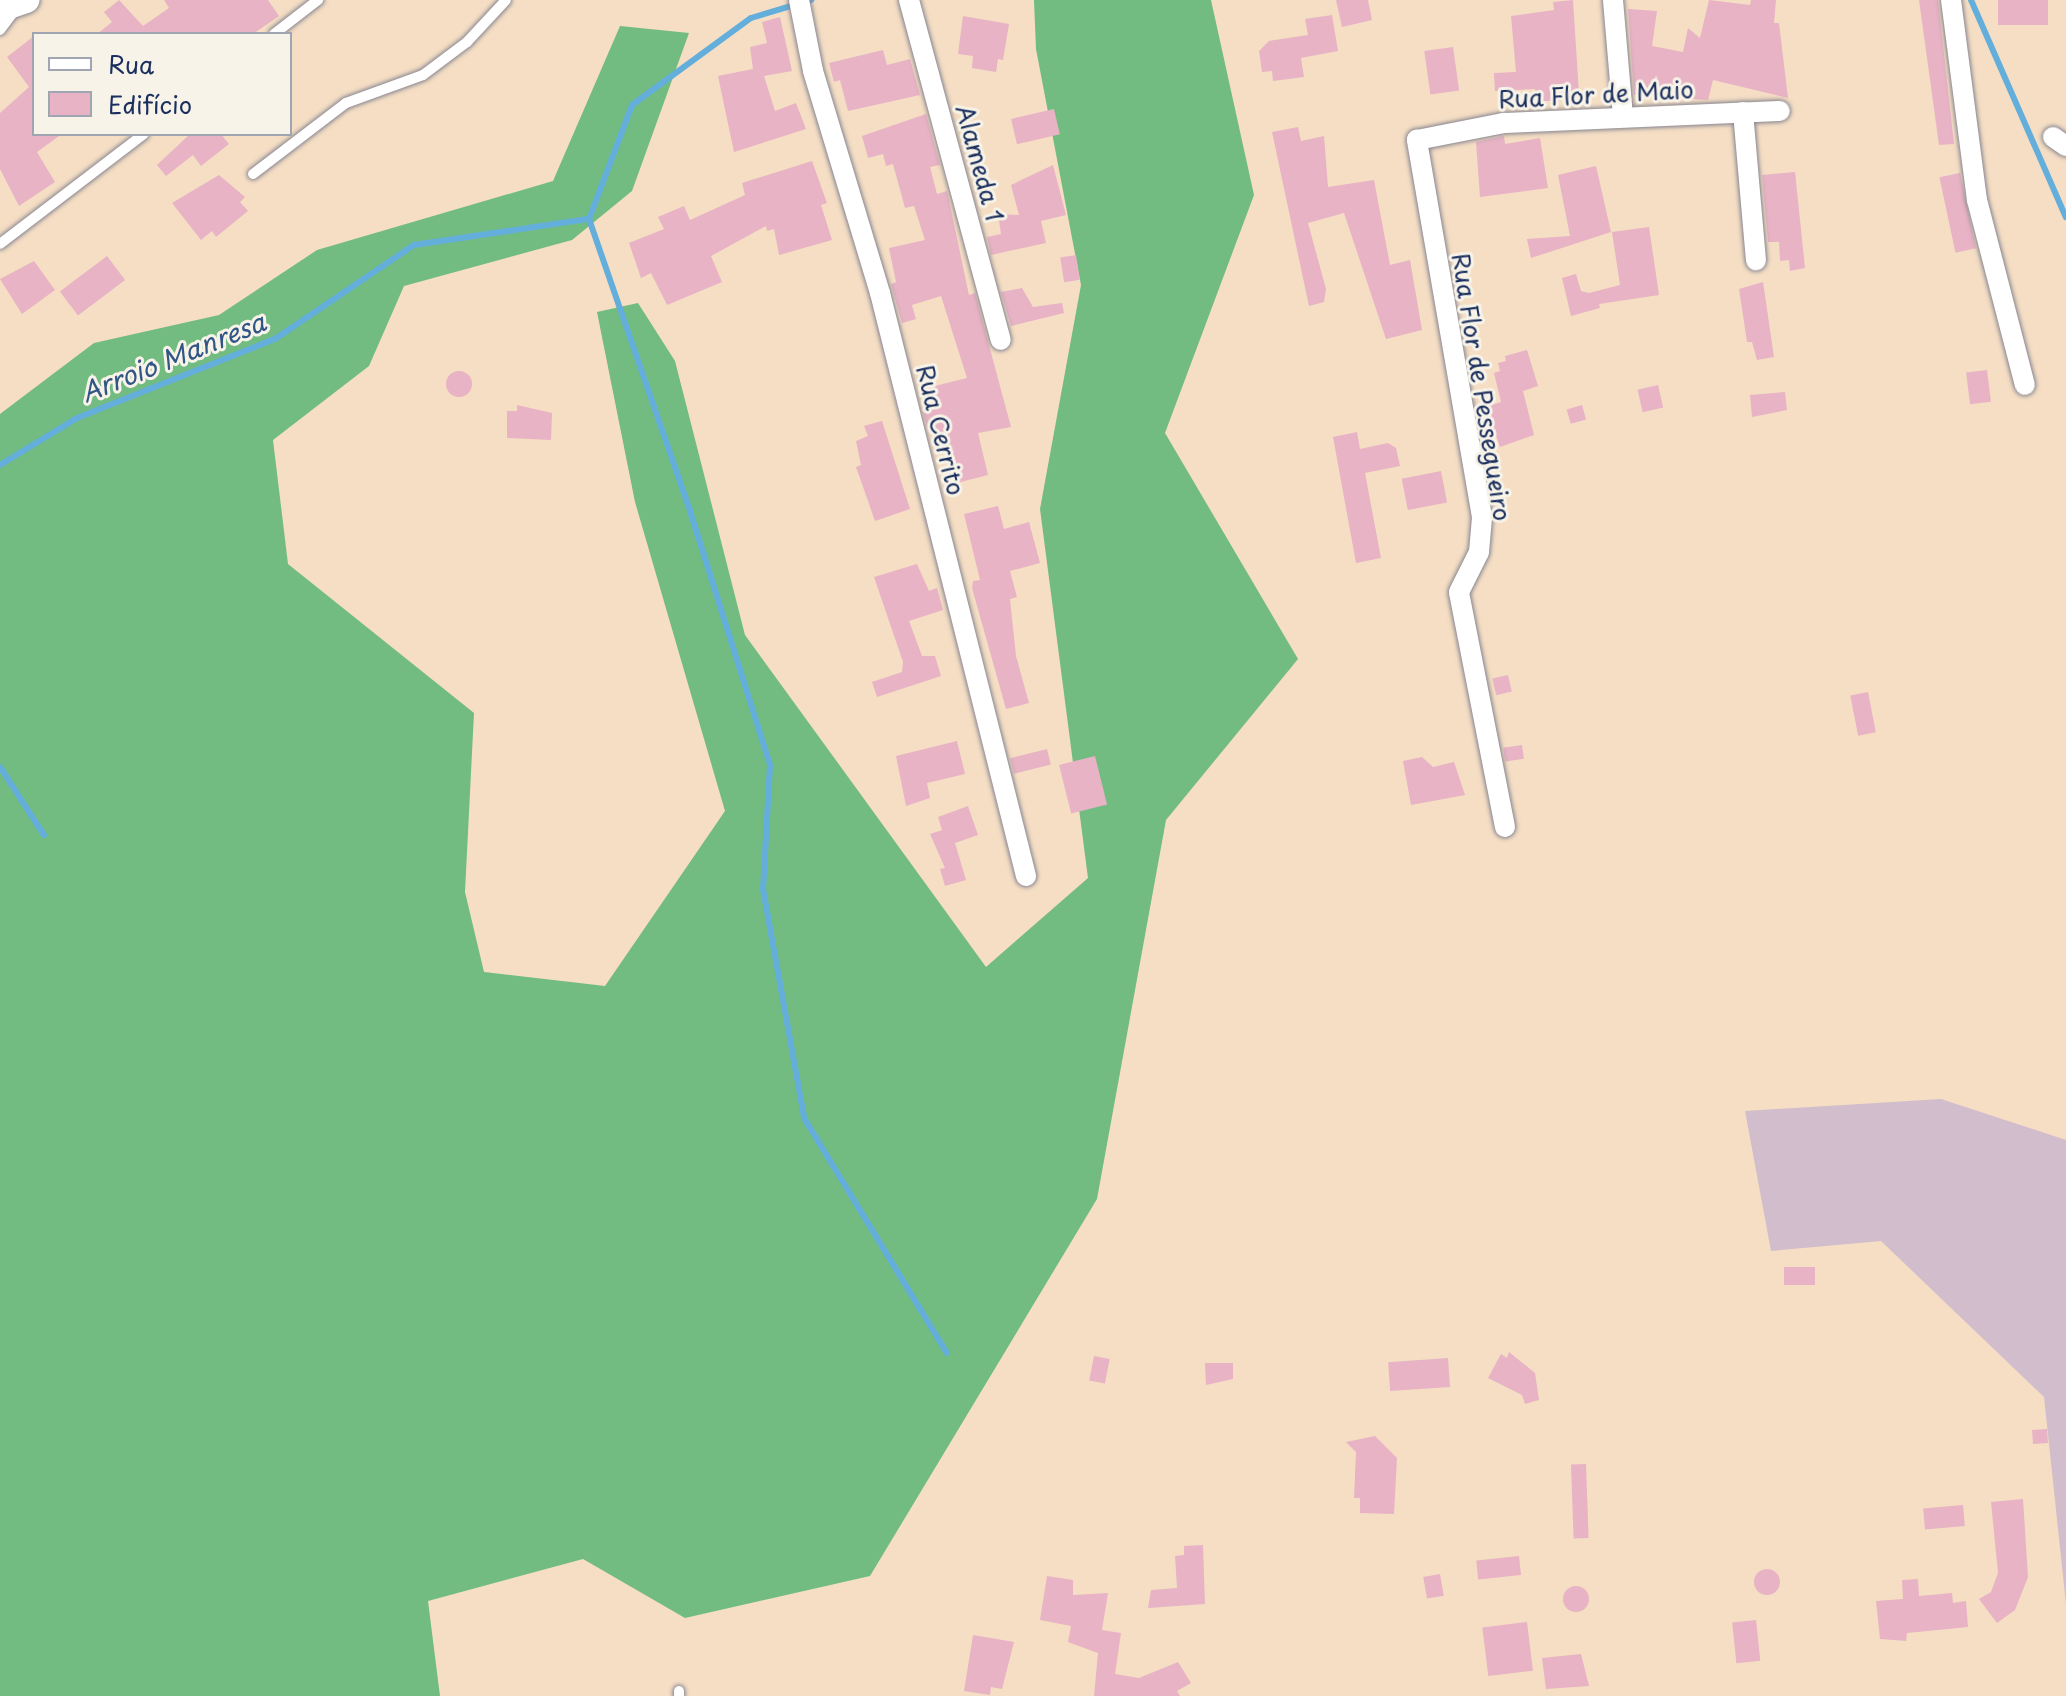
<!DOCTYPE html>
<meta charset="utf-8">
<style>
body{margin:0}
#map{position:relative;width:2066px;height:1696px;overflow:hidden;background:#f5dec4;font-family:"Playpen Sans",sans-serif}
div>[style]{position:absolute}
.industrial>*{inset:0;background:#d1bdcc}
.forest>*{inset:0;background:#72bb81}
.stream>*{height:6px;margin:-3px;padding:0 3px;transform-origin:3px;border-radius:3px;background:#64aedc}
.building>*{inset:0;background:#e7b3c5;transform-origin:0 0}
.round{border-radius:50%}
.roads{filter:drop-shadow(0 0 2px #888691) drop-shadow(0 0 2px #888691)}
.service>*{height:10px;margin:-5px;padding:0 5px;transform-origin:5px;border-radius:5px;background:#fff}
.minor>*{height:20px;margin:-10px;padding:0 10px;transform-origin:10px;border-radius:10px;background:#fff}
.tertiary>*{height:26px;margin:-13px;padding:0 13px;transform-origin:13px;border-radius:13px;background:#fff}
span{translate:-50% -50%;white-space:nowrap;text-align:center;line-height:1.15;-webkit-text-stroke:6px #f7f3e8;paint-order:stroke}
.street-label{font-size:24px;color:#1b2f5e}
.water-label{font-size:26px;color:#315584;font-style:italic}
.legend{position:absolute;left:32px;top:32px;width:260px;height:104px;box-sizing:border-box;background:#f7f3e8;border:2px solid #9fa5b1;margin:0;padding:10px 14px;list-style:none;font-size:24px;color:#1b2f5e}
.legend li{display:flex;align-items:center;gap:16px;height:40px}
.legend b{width:40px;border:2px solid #9fa5b1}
</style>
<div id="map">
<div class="industrial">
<div style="clip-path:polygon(1941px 1099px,2066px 1140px,2066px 1604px,2044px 1397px,1881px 1241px,1771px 1251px,1745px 1111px)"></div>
</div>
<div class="forest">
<div style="clip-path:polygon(1034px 0,1211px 0,1254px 195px,1165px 433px,1298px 659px,1166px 820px,1097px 1199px,870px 1576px,685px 1618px,583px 1559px,428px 1601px,440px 1696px,0 1696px,0 414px,94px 343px,219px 315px,317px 250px,553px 181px,620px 26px,689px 33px,632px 191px,572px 240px,404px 286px,369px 366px,273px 440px,288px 564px,474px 713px,465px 892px,484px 972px,605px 986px,725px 811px,635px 502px,597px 312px,638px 303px,675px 361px,745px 635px,986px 967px,1088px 878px,1040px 509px,1081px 285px,1036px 49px)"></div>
</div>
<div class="stream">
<div style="left:1971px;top:0;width:237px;rotate:66.4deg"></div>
<div style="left:589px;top:219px;width:309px;rotate:70.9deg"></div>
<div style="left:690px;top:511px;width:266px;rotate:72.5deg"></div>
<div style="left:770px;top:765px;width:124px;rotate:93.2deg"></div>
<div style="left:763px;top:889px;width:233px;rotate:79.8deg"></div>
<div style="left:804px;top:1118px;width:275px;rotate:58.7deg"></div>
<div style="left:0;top:465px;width:90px;rotate:-31.4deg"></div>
<div style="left:77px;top:418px;width:213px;rotate:-21.8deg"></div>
<div style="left:275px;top:339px;width:168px;rotate:-34.1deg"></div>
<div style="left:414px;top:245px;width:177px;rotate:-8.5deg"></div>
<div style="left:589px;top:219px;width:122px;rotate:-69.3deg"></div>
<div style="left:632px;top:105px;width:147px;rotate:-36.2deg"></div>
<div style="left:751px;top:18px;width:63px;rotate:-16.7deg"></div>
<div style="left:0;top:767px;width:81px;rotate:57.1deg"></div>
</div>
<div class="building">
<div style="clip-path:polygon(119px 0,143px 26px,169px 8px,164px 0,268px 0,279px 16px,253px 34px,97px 34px,112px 22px,104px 12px)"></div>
<div style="clip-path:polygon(1336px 0,1368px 0,1372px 20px,1342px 27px)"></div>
<div style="clip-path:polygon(1573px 0,1579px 94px,1561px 97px,1561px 101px,1535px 101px,1535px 89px,1495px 91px,1494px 73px,1516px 72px,1511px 16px,1554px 10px,1553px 2px)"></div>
<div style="clip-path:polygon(1709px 0,1750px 5px,1751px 0,1776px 0,1774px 23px,1779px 23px,1788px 98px,1713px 80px,1708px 100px,1634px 95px,1628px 9px,1657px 11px,1652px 46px,1683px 52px,1688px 28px,1700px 38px)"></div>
<div style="clip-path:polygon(1919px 0,1938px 0,1954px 144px,1939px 145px)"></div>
<div style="left:1998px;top:0;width:50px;height:25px"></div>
<div style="clip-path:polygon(1332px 15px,1338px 51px,1301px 58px,1304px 77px,1273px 81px,1272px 71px,1262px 72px,1259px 51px,1269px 41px,1308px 35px,1305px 19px)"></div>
<div style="clip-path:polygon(963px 16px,1009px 24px,1003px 60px,998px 59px,996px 72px,972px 68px,973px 56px,958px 54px)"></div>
<div style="clip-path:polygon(780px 17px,792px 71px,764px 76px,775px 111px,796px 103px,806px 129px,734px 152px,718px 76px,753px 69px,750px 47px,767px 43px,762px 22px)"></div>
<div style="clip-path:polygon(34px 36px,34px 134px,62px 134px,37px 152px,55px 182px,19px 206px,0 169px,0 113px,29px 87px,7px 57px)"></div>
<div style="left:1453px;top:47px;width:44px;height:29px;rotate:82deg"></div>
<div style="clip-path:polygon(883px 50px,887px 65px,910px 59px,920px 95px,848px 111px,840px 80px,834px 82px,829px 63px)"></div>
<div style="left:1054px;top:109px;width:26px;height:44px;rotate:77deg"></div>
<div style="clip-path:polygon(926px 114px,940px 165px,930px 167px,937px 194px,947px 191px,969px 295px,975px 293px,1011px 427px,978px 433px,988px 475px,953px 484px,942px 441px,935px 429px,928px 431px,923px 412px,932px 409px,927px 388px,967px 378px,941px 296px,912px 305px,916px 319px,902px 323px,891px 284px,896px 282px,889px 248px,925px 240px,914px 206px,905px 208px,893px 164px,886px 166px,883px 154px,868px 158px,862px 136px)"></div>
<div style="clip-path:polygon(1298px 127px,1301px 141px,1324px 136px,1328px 187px,1374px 180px,1390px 265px,1410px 260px,1422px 330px,1386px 339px,1344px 213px,1308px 223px,1326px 289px,1324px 302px,1309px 306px,1272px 132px)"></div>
<div style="clip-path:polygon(190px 134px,221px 134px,229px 144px,201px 166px,193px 155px,166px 176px,157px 165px)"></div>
<div style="clip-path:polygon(1504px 136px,1505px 144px,1540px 138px,1548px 188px,1480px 197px,1476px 142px)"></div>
<div style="clip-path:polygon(812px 161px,827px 203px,821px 205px,832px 240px,779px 255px,774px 229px,767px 231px,766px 226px,711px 256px,722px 282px,667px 305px,651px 273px,641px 278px,629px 243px,664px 229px,658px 217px,684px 206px,690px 220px,745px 195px,742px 183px)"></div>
<div style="clip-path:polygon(1053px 165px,1066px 215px,1041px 221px,1046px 243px,991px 255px,987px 237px,1001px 234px,998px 214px,1019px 215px,1011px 185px)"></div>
<div style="clip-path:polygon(1596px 166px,1611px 232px,1531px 258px,1527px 239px,1570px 236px,1558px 175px)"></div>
<div style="clip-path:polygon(1795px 172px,1805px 268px,1790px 271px,1789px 260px,1780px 261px,1779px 242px,1768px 242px,1762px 175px)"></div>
<div style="left:1960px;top:173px;width:77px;height:21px;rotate:78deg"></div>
<div style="clip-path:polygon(219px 175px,245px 197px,240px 202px,248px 211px,216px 237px,212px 231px,201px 240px,172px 203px)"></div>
<div style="clip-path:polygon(1649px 227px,1659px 295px,1599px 304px,1600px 308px,1571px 316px,1562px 278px,1576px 274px,1581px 291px,1589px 293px,1620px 285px,1612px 232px)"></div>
<div style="left:1076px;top:255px;width:25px;height:16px;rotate:81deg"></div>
<div style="left:107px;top:256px;width:30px;height:59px;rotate:53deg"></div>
<div style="clip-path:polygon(34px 261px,55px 290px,22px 314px,0 279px)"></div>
<div style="clip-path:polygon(1763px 282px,1774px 357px,1757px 360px,1752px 342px,1747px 342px,1739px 289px)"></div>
<div style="clip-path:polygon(1022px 288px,1033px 307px,1062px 303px,1064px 313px,1011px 326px,1001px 292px)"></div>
<div style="clip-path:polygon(1527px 350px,1538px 386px,1523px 391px,1534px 435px,1500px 447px,1486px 407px,1501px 402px,1494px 373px,1500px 371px,1498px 363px,1506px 361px,1505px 356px)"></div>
<div style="left:1987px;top:370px;width:32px;height:21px;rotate:83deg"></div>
<div class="round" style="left:446px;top:371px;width:26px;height:26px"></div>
<div style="left:1658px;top:385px;width:23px;height:21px;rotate:77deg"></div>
<div style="clip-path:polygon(1785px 392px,1787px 410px,1752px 417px,1750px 395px)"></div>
<div style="clip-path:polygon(517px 405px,552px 413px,551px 440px,507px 438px,507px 411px,517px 411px)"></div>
<div style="left:1582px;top:405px;width:15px;height:16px;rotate:74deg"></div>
<div style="clip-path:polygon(882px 421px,910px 509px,875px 521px,856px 467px,861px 465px,856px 441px,868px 436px,864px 426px)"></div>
<div style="clip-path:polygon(1357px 432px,1360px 449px,1388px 443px,1396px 448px,1400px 466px,1365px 473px,1381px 558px,1356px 563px,1333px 437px)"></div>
<div style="left:1441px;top:471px;width:32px;height:40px;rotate:79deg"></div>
<div style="clip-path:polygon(998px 506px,1004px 529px,1029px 522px,1040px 563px,1010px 571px,1017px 597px,1010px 599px,1016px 656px,1029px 703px,1006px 709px,972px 588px,973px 581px,980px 580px,964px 514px)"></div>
<div style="clip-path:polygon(917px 564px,929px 591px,937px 588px,943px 610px,909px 621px,922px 656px,935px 656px,941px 676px,877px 697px,872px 682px,902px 672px,903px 662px,874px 577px)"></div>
<div style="left:1508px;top:675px;width:17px;height:16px;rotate:77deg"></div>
<div style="left:1868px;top:692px;width:41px;height:18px;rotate:79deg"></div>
<div style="clip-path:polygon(957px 741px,965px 774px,927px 783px,930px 798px,906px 806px,896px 756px)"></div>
<div style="left:1522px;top:745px;width:14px;height:19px;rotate:82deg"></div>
<div style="left:1047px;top:749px;width:16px;height:38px;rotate:76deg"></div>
<div style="left:1095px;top:756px;width:50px;height:37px;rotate:76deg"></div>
<div style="clip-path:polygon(1422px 757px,1433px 767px,1454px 762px,1465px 795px,1411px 805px,1403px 761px)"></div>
<div style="clip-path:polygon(968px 806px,978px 835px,955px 843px,966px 880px,945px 886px,940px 869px,945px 868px,930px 834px,942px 830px,938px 817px)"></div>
<div style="left:1815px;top:1267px;width:18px;height:31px;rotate:90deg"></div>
<div style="clip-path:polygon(1509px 1352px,1535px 1373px,1539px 1400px,1525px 1404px,1522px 1395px,1488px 1378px,1501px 1354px,1507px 1358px)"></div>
<div style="left:1094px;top:1356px;width:16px;height:25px;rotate:11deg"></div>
<div style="left:1448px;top:1358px;width:29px;height:60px;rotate:86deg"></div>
<div style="clip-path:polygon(1205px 1363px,1233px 1363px,1233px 1379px,1206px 1385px)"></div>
<div style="left:2047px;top:1429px;width:14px;height:15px;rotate:86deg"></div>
<div style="clip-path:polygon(1375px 1436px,1397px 1458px,1394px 1514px,1360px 1513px,1360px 1498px,1354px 1498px,1356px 1452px,1346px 1442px)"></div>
<div style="left:1586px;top:1464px;width:74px;height:15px;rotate:88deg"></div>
<div style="clip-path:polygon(2023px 1499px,2028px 1577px,2015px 1610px,1997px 1623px,1979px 1599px,1991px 1592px,1998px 1573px,1991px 1502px)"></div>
<div style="left:1963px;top:1505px;width:21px;height:40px;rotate:85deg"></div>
<div style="clip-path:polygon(1203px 1545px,1205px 1604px,1148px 1608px,1151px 1590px,1177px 1588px,1175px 1556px,1184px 1555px,1184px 1546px)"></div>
<div style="left:1519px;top:1556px;width:19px;height:43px;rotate:84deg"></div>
<div class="round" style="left:1754px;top:1569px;width:26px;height:26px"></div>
<div style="left:1440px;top:1574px;width:22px;height:17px;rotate:80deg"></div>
<div style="clip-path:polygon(1047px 1576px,1073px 1580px,1073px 1595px,1108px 1593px,1102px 1630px,1121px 1633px,1115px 1674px,1139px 1678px,1178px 1662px,1191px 1683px,1177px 1691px,1180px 1696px,1094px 1696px,1098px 1653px,1068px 1642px,1071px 1626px,1040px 1620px)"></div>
<div style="clip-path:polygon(1918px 1579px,1919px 1596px,1952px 1593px,1953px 1603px,1966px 1601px,1968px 1627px,1907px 1633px,1906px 1641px,1880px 1639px,1876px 1601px,1903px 1599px,1902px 1580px)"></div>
<div class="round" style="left:1563px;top:1586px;width:26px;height:26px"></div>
<div style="left:1756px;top:1620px;width:41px;height:24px;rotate:84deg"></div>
<div style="left:1527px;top:1622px;width:49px;height:45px;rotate:83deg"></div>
<div style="clip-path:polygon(973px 1635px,1014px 1642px,1002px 1689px,991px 1687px,990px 1695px,964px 1691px)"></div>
<div style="clip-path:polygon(1581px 1654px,1589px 1686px,1546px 1689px,1542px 1658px)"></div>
</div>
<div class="roads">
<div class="service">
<div style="left:0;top:30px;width:26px;rotate:-53deg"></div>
<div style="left:274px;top:34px;width:56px;rotate:-37.7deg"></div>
<div style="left:253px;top:174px;width:117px;rotate:-37.4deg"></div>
<div style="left:346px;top:103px;width:82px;rotate:-20deg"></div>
<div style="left:423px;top:75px;width:55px;rotate:-36.9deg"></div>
<div style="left:467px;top:42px;width:57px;rotate:-47.1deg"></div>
<div style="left:0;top:244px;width:181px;rotate:-37.4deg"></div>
<div style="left:679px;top:1696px;width:5px;rotate:-90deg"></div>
</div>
<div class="minor">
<div style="left:799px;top:0;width:72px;rotate:78.8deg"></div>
<div style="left:813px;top:71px;width:232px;rotate:73.2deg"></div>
<div style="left:880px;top:293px;width:601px;rotate:75.94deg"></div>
<div style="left:909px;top:0;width:352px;rotate:74.9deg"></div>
<div style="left:1613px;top:0;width:116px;rotate:85.1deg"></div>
<div style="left:1951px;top:0;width:202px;rotate:82.6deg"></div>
<div style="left:1977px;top:200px;width:191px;rotate:75.5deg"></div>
<div style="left:1743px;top:112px;width:149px;rotate:85deg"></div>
<div style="left:2053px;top:137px;width:16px;rotate:35deg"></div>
<div style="left:1505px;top:827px;width:239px;rotate:-101.1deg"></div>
<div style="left:1459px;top:592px;width:45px;rotate:-63.4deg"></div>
<div style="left:1479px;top:552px;width:35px;rotate:-85deg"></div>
<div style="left:1482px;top:517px;width:383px;rotate:-99.8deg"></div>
<div style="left:1417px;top:140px;width:89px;rotate:-11.1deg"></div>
<div style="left:1504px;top:123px;width:276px;rotate:-2.5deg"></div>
</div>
<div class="tertiary">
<div style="left:0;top:9px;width:28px;rotate:-19deg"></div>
</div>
</div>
<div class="street-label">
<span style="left:1596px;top:94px;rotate:-3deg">Rua Flor de Maio</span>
<span style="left:980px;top:163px;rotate:75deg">Alameda 1</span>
<span style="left:1482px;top:387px;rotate:81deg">Rua Flor de Pessegueiro</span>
<span style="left:941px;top:430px;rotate:76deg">Rua Cerrito</span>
</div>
<div class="water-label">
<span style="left:173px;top:357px;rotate:-22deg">Arroio Manresa</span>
</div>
<ul class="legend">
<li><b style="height:10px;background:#fff"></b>Rua</li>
<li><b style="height:22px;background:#e7b3c5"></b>Edifício</li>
</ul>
</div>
